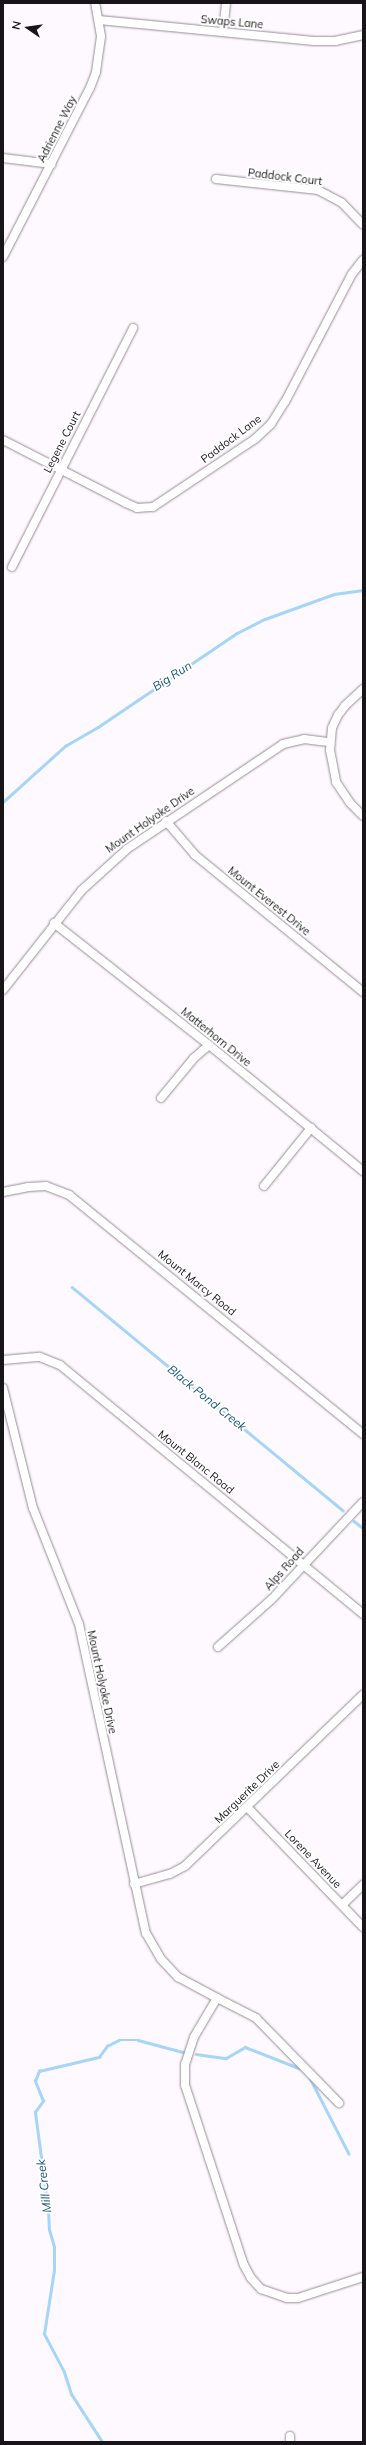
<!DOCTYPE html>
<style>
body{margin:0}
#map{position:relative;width:366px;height:2445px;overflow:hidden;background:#fef9fe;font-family:Mulish,sans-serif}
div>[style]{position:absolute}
.stream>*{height:2.5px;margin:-1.25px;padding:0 1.25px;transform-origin:1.25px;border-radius:1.25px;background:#a5d5f9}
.roads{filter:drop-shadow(0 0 1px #958d96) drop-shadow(0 0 1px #958d96)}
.street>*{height:8px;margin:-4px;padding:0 4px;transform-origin:4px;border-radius:4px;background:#fff}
span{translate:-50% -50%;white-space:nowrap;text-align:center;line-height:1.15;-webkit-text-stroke:4px #fff;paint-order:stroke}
.street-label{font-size:11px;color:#171518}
.water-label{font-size:12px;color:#16557c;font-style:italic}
.frame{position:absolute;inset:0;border:4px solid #171518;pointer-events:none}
.north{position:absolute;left:8px;top:8px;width:40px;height:40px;-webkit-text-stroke:3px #fff;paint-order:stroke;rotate:283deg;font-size:11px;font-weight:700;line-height:16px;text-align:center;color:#171518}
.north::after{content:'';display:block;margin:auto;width:14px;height:18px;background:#171518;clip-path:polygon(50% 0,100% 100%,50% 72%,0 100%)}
</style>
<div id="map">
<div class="stream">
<div style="left:3px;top:802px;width:84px;rotate:-42.1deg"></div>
<div style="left:65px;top:746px;width:38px;rotate:-30deg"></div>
<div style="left:98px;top:727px;width:168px;rotate:-34.1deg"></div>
<div style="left:237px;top:633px;width:31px;rotate:-27deg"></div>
<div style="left:265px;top:619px;width:73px;rotate:-19.9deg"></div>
<div style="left:334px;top:594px;width:29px;rotate:-8deg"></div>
<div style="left:72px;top:1287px;width:351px;rotate:39.5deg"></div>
<div style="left:354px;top:1521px;width:11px;rotate:38deg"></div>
<div style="left:196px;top:2054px;width:30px;rotate:8deg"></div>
<div style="left:226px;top:2058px;width:22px;rotate:-30deg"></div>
<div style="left:245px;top:2047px;width:58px;rotate:21.3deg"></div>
<div style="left:310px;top:2078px;width:85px;rotate:62.8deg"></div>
<div style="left:102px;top:2442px;width:57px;rotate:-122.9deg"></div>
<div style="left:71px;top:2394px;width:23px;rotate:-108deg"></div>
<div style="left:64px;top:2372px;width:43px;rotate:-117.8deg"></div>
<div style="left:44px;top:2334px;width:65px;rotate:-81.1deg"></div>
<div style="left:54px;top:2270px;width:23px;rotate:-90deg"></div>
<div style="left:54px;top:2247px;width:18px;rotate:-106deg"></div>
<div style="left:49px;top:2230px;width:20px;rotate:-93deg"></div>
<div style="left:48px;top:2210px;width:99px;rotate:-97.6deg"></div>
<div style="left:35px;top:2112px;width:14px;rotate:-54deg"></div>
<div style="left:43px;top:2101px;width:22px;rotate:-112deg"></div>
<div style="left:35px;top:2081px;width:11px;rotate:-68deg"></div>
<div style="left:39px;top:2071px;width:62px;rotate:-13.1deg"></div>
<div style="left:99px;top:2057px;width:14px;rotate:-54deg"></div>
<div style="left:107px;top:2046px;width:13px;rotate:-27deg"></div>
<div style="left:119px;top:2040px;width:19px"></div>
<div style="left:138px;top:2040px;width:47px;rotate:14.9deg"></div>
</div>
<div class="roads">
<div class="street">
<div style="left:99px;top:20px;width:216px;rotate:5.6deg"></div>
<div style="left:314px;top:41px;width:21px"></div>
<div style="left:335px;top:41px;width:29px;rotate:-12deg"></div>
<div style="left:223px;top:32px;width:29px;rotate:-84deg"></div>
<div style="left:3px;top:158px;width:49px;rotate:7deg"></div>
<div style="left:216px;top:179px;width:103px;rotate:6.2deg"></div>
<div style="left:318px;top:190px;width:27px;rotate:28deg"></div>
<div style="left:342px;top:203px;width:30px;rotate:46deg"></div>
<div style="left:3px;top:257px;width:190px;rotate:-62.8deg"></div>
<div style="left:90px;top:88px;width:17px;rotate:-69deg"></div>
<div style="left:96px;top:72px;width:36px;rotate:-82deg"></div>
<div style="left:101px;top:36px;width:34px;rotate:-100deg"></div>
<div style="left:3px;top:440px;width:138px;rotate:27.1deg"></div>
<div style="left:126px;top:503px;width:12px;rotate:24deg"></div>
<div style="left:137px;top:508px;width:16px;rotate:-4deg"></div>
<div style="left:153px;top:507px;width:123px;rotate:-33.7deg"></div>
<div style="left:255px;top:439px;width:22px;rotate:-43deg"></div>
<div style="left:271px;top:424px;width:26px;rotate:-58deg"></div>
<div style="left:285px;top:402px;width:144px;rotate:-62.4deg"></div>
<div style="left:352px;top:274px;width:18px;rotate:-52deg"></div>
<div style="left:12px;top:567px;width:268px;rotate:-63.1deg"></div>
<div style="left:363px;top:689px;width:25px;rotate:137deg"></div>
<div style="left:345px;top:706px;width:11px;rotate:128deg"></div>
<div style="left:338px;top:715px;width:14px;rotate:115deg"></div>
<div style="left:332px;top:728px;width:22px;rotate:95deg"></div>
<div style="left:330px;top:750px;width:33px;rotate:79deg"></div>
<div style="left:336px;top:782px;width:25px;rotate:56deg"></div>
<div style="left:350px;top:803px;width:18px;rotate:45deg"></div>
<div style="left:166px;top:821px;width:45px;rotate:49.5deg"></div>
<div style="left:195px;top:855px;width:217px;rotate:39.2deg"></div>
<div style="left:54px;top:923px;width:197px;rotate:38.2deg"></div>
<div style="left:209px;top:1045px;width:199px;rotate:39.3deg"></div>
<div style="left:3px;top:990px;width:127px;rotate:-51.7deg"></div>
<div style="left:82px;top:890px;width:61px;rotate:-42.3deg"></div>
<div style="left:127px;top:849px;width:188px;rotate:-33.9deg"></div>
<div style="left:283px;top:744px;width:22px;rotate:-13deg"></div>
<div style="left:304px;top:739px;width:26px;rotate:7deg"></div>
<div style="left:161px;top:1098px;width:52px;rotate:-50.5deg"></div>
<div style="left:194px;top:1058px;width:20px;rotate:-41deg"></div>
<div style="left:264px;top:1186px;width:75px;rotate:-51deg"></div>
<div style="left:3px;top:1192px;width:26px;rotate:-11deg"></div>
<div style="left:29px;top:1187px;width:17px;rotate:-3deg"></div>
<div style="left:46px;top:1186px;width:25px;rotate:21deg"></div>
<div style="left:69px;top:1195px;width:379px;rotate:39.1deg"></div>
<div style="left:3px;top:1360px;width:37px;rotate:-5deg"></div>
<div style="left:40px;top:1357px;width:22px;rotate:22deg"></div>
<div style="left:60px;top:1365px;width:392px;rotate:39.4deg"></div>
<div style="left:3px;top:1388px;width:124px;rotate:76deg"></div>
<div style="left:33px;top:1508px;width:125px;rotate:68.4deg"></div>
<div style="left:79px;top:1624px;width:316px;rotate:77.8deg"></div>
<div style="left:146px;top:1933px;width:30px;rotate:60deg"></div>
<div style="left:161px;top:1959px;width:25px;rotate:47deg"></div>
<div style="left:178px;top:1977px;width:44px;rotate:28.3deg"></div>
<div style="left:217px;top:1998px;width:45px;rotate:120.5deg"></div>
<div style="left:194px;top:2037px;width:28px;rotate:108deg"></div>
<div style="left:185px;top:2064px;width:21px;rotate:90deg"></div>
<div style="left:185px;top:2085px;width:189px;rotate:71.9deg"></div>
<div style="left:244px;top:2265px;width:15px;rotate:62deg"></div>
<div style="left:251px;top:2278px;width:15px;rotate:48deg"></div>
<div style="left:261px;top:2289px;width:28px;rotate:19deg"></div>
<div style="left:287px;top:2298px;width:11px"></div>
<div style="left:298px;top:2298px;width:68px;rotate:-17.9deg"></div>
<div style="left:218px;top:1647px;width:71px;rotate:-41.6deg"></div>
<div style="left:271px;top:1600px;width:134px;rotate:-46.8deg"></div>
<div style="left:247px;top:1807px;width:167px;rotate:46deg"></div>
<div style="left:134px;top:1884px;width:37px;rotate:-16deg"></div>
<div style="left:170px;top:1874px;width:17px;rotate:-28deg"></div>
<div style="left:185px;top:1866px;width:247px;rotate:-43.9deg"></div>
<div style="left:342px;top:1905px;width:29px;rotate:-44deg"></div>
<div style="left:217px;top:1998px;width:44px;rotate:27.1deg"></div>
<div style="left:256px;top:2018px;width:119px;rotate:45.7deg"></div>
<div style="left:290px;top:2442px;width:6px;rotate:-90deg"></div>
</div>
</div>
<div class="street-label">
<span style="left:232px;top:22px;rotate:5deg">Swaps Lane</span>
<span style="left:57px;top:129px;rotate:-63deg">Adrienne Way</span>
<span style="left:285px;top:177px;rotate:7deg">Paddock Court</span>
<span style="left:231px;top:439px;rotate:-37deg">Paddock Lane</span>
<span style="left:62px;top:442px;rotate:-63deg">Legene Court</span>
<span style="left:150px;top:820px;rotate:-35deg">Mount Holyoke Drive</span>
<span style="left:269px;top:901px;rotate:39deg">Mount Everest Drive</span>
<span style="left:216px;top:1037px;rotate:39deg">Matterhorn Drive</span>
<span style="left:197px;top:1283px;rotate:39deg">Mount Marcy Road</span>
<span style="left:196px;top:1462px;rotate:39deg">Mount Blanc Road</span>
<span style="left:284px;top:1569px;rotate:-48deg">Alps Road</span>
<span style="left:102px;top:1682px;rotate:78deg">Mount Holyoke Drive</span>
<span style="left:247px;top:1792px;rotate:-44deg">Marguerite Drive</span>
<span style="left:313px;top:1859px;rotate:46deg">Lorene Avenue</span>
</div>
<div class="water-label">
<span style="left:172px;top:676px;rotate:-33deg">Big Run</span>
<span style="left:207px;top:1398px;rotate:39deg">Black Pond Creek</span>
<span style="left:44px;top:2186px;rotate:-97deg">Mill Creek</span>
</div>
<div class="frame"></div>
<div class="north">N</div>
</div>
